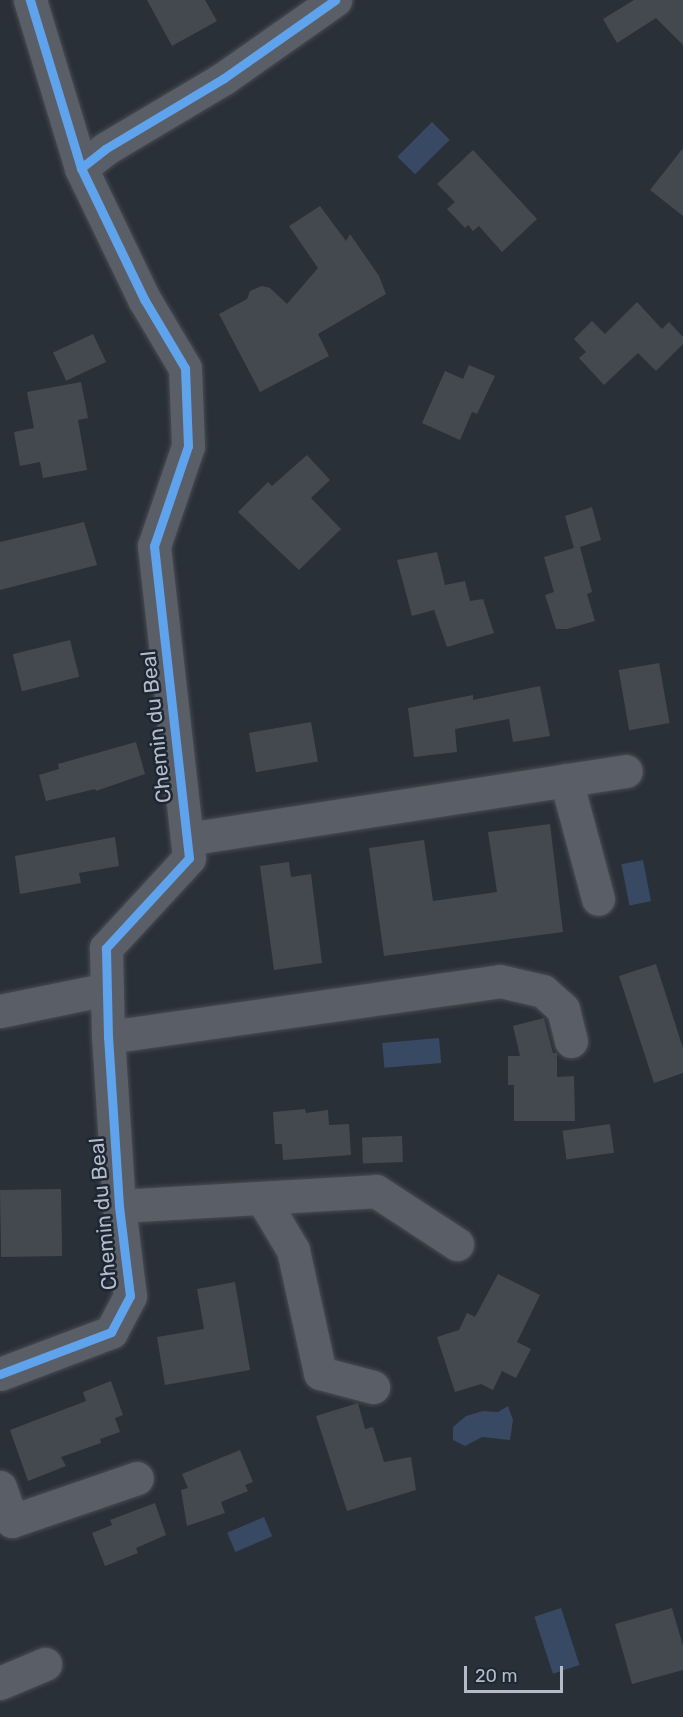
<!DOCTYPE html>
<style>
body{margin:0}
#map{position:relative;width:683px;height:1717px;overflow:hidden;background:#2a3038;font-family:Rubik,sans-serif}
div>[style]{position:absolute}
.water>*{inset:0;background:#384963;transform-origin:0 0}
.building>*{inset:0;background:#444950;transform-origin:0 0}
.roads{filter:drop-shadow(0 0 2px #484c53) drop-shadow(0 0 2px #484c53)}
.minor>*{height:33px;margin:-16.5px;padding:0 16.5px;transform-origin:16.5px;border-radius:16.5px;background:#5a5e66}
.cycleway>*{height:9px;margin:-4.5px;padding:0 4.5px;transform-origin:4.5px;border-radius:4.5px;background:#60a3ed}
span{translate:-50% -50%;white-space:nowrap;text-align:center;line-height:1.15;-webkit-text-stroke:5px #1d2633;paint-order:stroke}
.street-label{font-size:21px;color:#b4bcc9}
.scale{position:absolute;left:464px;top:1666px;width:99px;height:27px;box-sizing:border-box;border:3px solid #b4bcc9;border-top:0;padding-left:8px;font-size:18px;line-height:21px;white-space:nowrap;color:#b4bcc9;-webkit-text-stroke:4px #1d2633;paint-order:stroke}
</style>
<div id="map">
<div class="water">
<div style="left:432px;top:122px;width:25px;height:49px;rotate:45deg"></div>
<div style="left:643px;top:860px;width:42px;height:22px;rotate:79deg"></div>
<div style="left:439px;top:1038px;width:25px;height:57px;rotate:85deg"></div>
<div style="clip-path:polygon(508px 1406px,513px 1420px,510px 1440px,482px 1437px,465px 1446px,453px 1440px,453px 1427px,466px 1416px,483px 1411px,498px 1412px)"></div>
<div style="left:264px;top:1517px;width:21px;height:40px;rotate:67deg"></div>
<div style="left:561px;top:1608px;width:60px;height:28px;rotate:72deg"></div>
</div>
<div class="building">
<div style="clip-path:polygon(147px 0,205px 0,217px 21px,172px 46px)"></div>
<div style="clip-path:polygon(634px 0,683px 0,683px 45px,656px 18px,617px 43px,603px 19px)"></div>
<div style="clip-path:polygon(683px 148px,683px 216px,650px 190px)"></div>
<div style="clip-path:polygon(473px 150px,537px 219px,502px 252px,479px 226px,473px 231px,468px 225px,465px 228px,447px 209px,455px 202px,437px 184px)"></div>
<div style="clip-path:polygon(320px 206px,346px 241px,350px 234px,379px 276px,386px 294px,318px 334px,329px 356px,260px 392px,219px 314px,247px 299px,250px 291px,262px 286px,270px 288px,287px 304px,318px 268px,289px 226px)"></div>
<div style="clip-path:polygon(637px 302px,662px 329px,669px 322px,683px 337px,683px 344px,656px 371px,638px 353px,604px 385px,579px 358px,586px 352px,574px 339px,592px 321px,605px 334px)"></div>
<div style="left:93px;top:334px;width:31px;height:44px;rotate:65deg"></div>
<div style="clip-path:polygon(469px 365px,495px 376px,477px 414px,472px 412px,460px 440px,422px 423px,445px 371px,463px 379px)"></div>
<div style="clip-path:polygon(81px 382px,88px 418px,78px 420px,87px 470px,43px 478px,40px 462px,20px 466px,14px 432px,34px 428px,27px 392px)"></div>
<div style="clip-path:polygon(307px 455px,330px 480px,311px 498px,341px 529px,299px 570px,238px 512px,268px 482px,272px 486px)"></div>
<div style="clip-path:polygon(592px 507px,601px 540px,580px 547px,592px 592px,587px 594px,595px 621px,567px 629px,556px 629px,545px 595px,554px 592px,544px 557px,574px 548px,565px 516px)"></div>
<div style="clip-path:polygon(84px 522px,97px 565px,0 590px,0 542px)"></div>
<div style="clip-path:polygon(437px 552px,445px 585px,465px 581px,470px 601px,483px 599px,494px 633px,447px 647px,434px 610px,412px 616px,397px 560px)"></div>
<div style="left:70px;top:640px;width:38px;height:59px;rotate:76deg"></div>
<div style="left:659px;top:663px;width:61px;height:41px;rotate:80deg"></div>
<div style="clip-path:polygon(540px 686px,550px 736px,513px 742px,509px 719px,455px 729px,457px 752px,414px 757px,408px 708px,473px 695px,473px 700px)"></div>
<div style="left:311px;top:722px;width:40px;height:63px;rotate:80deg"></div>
<div style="clip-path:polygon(136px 742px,145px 774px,96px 791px,95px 789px,46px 801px,39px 775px,59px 769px,58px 764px)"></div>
<div style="clip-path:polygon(550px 824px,563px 932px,384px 956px,369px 848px,424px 840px,433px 901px,497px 892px,488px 832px)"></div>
<div style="clip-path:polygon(115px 837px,119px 866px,79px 873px,81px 883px,20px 894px,15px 856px)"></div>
<div style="clip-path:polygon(289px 862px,291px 877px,311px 874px,322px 963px,274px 970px,260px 866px)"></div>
<div style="clip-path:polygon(656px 964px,683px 1048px,683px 1073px,654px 1083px,619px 976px)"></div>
<div style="clip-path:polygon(544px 1018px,553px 1053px,557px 1053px,557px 1077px,574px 1076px,575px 1121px,514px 1121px,514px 1085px,508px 1085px,508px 1056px,520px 1056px,513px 1026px)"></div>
<div style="clip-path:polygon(305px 1109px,306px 1113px,328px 1110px,329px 1125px,349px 1124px,351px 1155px,283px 1160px,282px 1144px,275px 1144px,273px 1112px)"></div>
<div style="left:610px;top:1124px;width:29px;height:48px;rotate:82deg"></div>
<div style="left:402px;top:1136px;width:26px;height:40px;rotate:88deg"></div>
<div style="left:61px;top:1189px;width:67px;height:61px;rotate:89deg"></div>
<div style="clip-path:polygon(498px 1274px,540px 1295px,517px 1342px,531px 1349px,516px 1378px,502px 1371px,493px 1390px,481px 1384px,455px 1392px,437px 1337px,459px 1330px,467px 1313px,475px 1317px)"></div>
<div style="clip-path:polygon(235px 1282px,250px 1370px,165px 1385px,157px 1337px,204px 1329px,197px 1289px)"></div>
<div style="clip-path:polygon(111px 1381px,123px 1415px,115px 1418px,120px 1432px,100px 1439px,101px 1443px,61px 1457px,66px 1466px,28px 1481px,10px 1430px,86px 1401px,83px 1392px)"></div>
<div style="clip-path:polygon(358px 1403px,365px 1429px,373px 1427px,384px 1462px,411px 1457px,416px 1490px,347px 1511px,316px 1416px)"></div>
<div style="clip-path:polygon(240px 1450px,253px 1482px,245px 1485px,248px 1491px,221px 1502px,225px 1513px,187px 1526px,181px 1490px,188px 1488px,182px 1474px)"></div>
<div style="clip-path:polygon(155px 1503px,166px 1535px,136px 1548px,138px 1553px,105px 1566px,92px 1533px,112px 1525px,110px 1520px)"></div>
<div style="clip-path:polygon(672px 1608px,683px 1646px,683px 1670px,632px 1684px,615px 1624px)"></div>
</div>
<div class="roads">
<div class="minor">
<div style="left:81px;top:168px;width:31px;rotate:-38deg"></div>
<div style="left:105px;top:149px;width:139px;rotate:-30.8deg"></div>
<div style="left:224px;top:78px;width:136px;rotate:-35.1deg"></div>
<div style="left:566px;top:780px;width:123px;rotate:74.9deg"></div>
<div style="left:187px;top:839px;width:444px;rotate:-8.8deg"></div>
<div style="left:0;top:1011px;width:109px;rotate:-11.6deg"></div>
<div style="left:108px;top:1037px;width:396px;rotate:-8.1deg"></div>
<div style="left:500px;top:981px;width:44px;rotate:13.1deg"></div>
<div style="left:543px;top:991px;width:27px;rotate:42deg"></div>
<div style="left:563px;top:1009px;width:33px;rotate:76deg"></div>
<div style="left:262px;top:1198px;width:61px;rotate:59.2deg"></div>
<div style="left:293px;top:1250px;width:126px;rotate:77.6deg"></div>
<div style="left:320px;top:1373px;width:55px;rotate:14.8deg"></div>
<div style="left:119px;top:1206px;width:257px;rotate:-3.3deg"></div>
<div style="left:376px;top:1191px;width:97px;rotate:33.2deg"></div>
<div style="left:0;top:1374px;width:119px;rotate:-20.7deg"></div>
<div style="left:111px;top:1332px;width:41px;rotate:-62.2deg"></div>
<div style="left:130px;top:1296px;width:91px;rotate:-97deg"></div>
<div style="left:119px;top:1206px;width:169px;rotate:-93.7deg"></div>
<div style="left:108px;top:1037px;width:89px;rotate:-91.3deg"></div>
<div style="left:106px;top:948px;width:122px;rotate:-47.3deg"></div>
<div style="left:189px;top:858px;width:314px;rotate:-96.4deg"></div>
<div style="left:154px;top:546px;width:106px;rotate:-71.2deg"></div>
<div style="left:188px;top:446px;width:78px;rotate:-92.2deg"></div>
<div style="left:185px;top:368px;width:80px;rotate:-120.7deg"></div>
<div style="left:144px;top:299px;width:145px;rotate:-115.7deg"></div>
<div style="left:81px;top:168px;width:176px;rotate:-106.9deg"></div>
<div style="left:0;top:1487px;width:36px;rotate:71deg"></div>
<div style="left:12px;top:1521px;width:132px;rotate:-19deg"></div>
<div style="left:0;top:1683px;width:49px;rotate:-22.9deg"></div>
</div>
</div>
<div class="cycleway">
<div style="left:81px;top:168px;width:31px;rotate:-38deg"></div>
<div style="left:105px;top:149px;width:139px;rotate:-30.8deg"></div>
<div style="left:224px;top:78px;width:136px;rotate:-35.1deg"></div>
<div style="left:0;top:1374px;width:119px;rotate:-20.7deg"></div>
<div style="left:111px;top:1332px;width:41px;rotate:-62.2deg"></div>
<div style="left:130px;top:1296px;width:91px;rotate:-97deg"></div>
<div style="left:119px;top:1206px;width:169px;rotate:-93.7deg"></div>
<div style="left:108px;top:1037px;width:89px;rotate:-91.3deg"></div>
<div style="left:106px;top:948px;width:122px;rotate:-47.3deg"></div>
<div style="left:189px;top:858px;width:314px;rotate:-96.4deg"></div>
<div style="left:154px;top:546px;width:106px;rotate:-71.2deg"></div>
<div style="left:188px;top:446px;width:78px;rotate:-92.2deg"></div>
<div style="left:185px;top:368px;width:80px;rotate:-120.7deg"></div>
<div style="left:144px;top:299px;width:145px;rotate:-115.7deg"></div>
<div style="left:81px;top:168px;width:176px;rotate:-106.9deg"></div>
</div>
<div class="street-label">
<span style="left:156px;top:727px;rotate:-96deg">Chemin du Beal</span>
<span style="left:103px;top:1214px;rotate:-95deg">Chemin du Beal</span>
</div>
<div class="scale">20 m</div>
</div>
